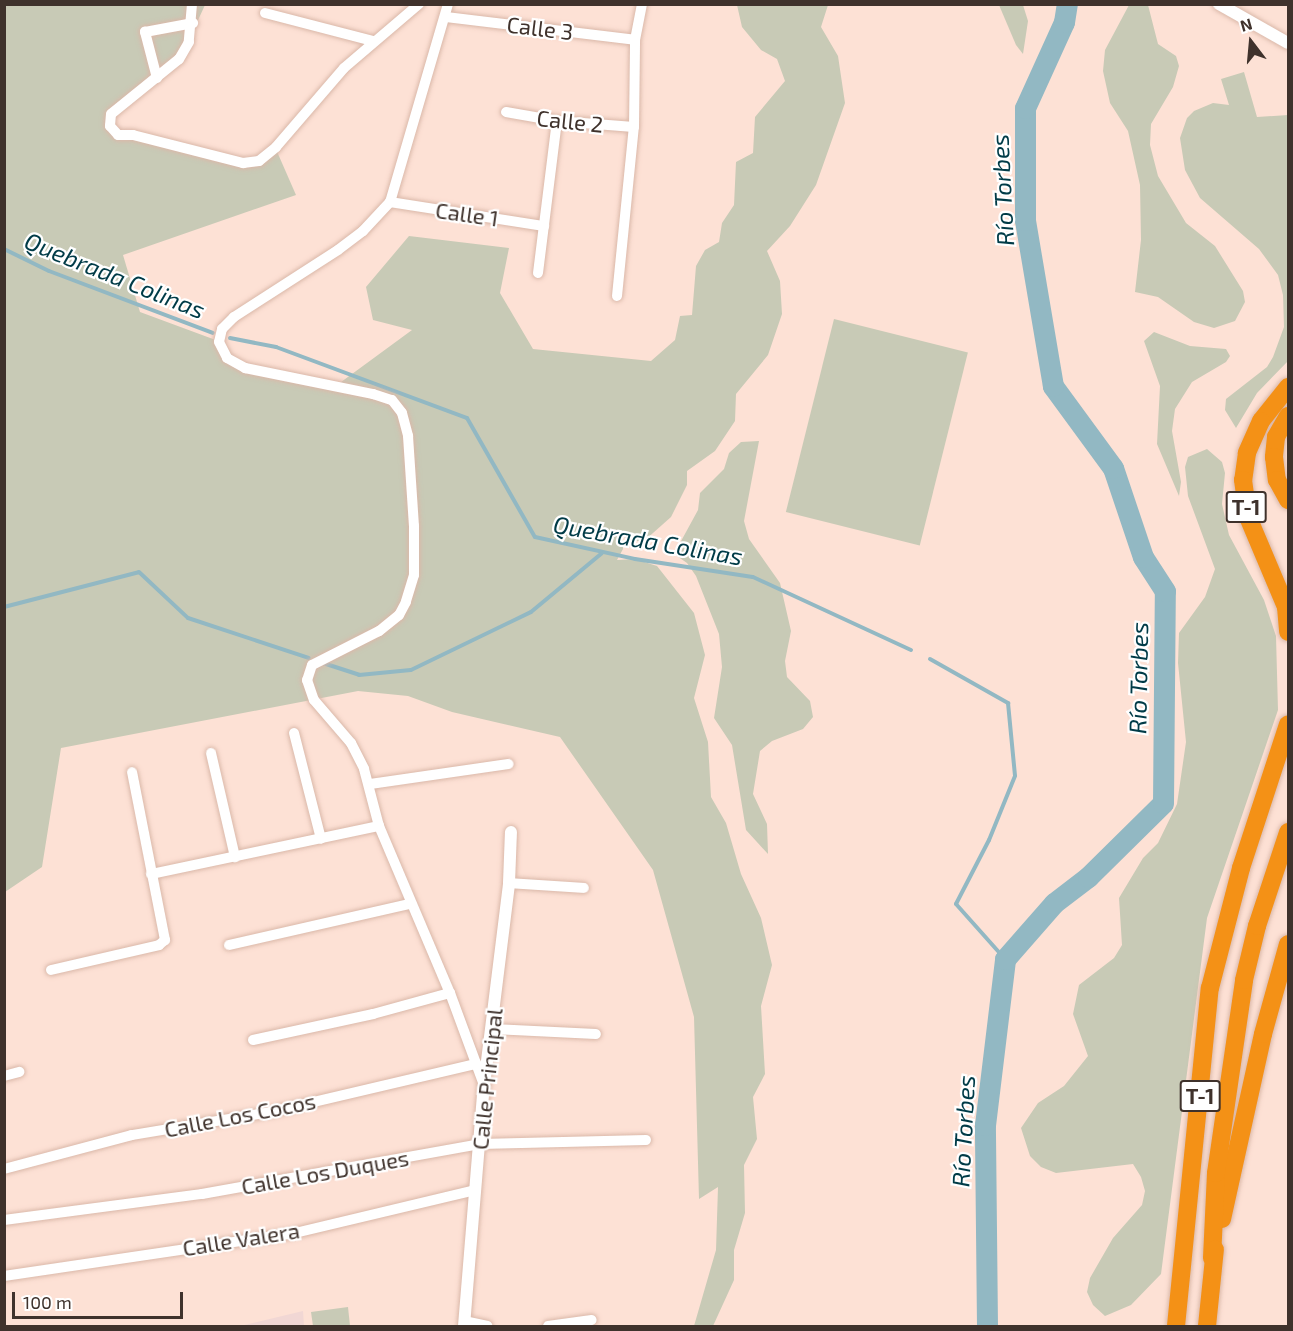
<!DOCTYPE html>
<meta charset="utf-8">
<style>
body{margin:0}
#map{position:relative;width:1293px;height:1331px;overflow:hidden;background:#fde1d5;font-family:"Exo 2",sans-serif}
div>[style]{position:absolute}
.education>*{inset:0;background:#f1d7d4}
.green>*{inset:0;background:#c8cab6;transform-origin:0 0}
.stream>*{height:4px;margin:-2px;padding:0 2px;transform-origin:2px;border-radius:2px;background:#92b8c3}
.river>*{height:21px;margin:-10.5px;padding:0 10.5px;transform-origin:10.5px;border-radius:10.5px;background:#92b8c3}
.roads{filter:drop-shadow(0 0 2px #dab8a9) drop-shadow(0 0 2px #dab8a9)}
.minor>*{height:10px;margin:-5px;padding:0 5px;transform-origin:5px;border-radius:5px;background:#fff}
.tertiary>*{height:12px;margin:-6px;padding:0 6px;transform-origin:6px;border-radius:6px;background:#fff}
.motorway>*{height:18px;margin:-9px;padding:0 9px;transform-origin:9px;border-radius:9px;background:#f49116}
span{translate:-50% -50%;white-space:nowrap;text-align:center;line-height:1.15;-webkit-text-stroke:4.5px #fff;paint-order:stroke}
.shield-label span{padding:2px 4px;background:#fff;border:2px solid;border-radius:4px;-webkit-text-stroke-width:0}
.shield-label{font-size:21px;color:#3f322c;font-weight:700}
.street-label{font-size:22px;color:#3f322c}
.water-label{font-size:24px;color:#003b47;font-style:italic}
.frame{position:absolute;inset:0;border:6px solid #3f322c;pointer-events:none}
.north{position:absolute;left:1221px;top:12px;width:60px;height:60px;-webkit-text-stroke:4px #fff;paint-order:stroke;rotate:344deg;font-size:16px;font-weight:700;line-height:24px;text-align:center;color:#3f322c}
.north::after{content:'';display:block;margin:auto;width:21px;height:27px;background:#3f322c;clip-path:polygon(50% 0,100% 100%,50% 72%,0 100%)}
.scale{position:absolute;left:12px;top:1292px;width:171px;height:27px;box-sizing:border-box;border:3px solid #3f322c;border-top:0;padding-left:8px;font-size:18px;line-height:21px;white-space:nowrap;color:#3f322c;-webkit-text-stroke:4px #fff;paint-order:stroke}
</style>
<div id="map">
<div class="education">
<div style="clip-path:polygon(303px 1311px,304px 1326px,240px 1326px)"></div>
</div>
<div class="green">
<div style="clip-path:polygon(5px 5px,205px 5px,180px 59px,112px 114px,118px 134px,229px 157px,258px 159px,275px 147px,296px 195px,123px 255px,140px 312px,221px 342px,228px 357px,246px 368px,337px 385px,412px 330px,373px 320px,366px 287px,409px 236px,509px 248px,500px 293px,533px 349px,651px 361px,675px 340px,680px 316px,692px 315px,696px 266px,705px 250px,719px 242px,722px 223px,734px 205px,736px 162px,753px 153px,755px 117px,785px 81px,777px 59px,761px 50px,742px 27px,737px 5px,828px 5px,821px 27px,838px 56px,845px 103px,816px 185px,790px 226px,767px 251px,780px 281px,782px 314px,768px 355px,736px 394px,735px 421px,715px 451px,687px 471px,687px 485px,671px 517px,644px 541px,629px 541px,622px 535px,623px 549px,617px 560px,635px 559px,657px 566px,694px 613px,705px 655px,694px 698px,708px 742px,711px 797px,726px 823px,741px 874px,761px 918px,772px 965px,761px 1006px,765px 1074px,753px 1097px,757px 1139px,744px 1165px,745px 1213px,734px 1250px,734px 1280px,713px 1326px,694px 1326px,716px 1250px,718px 1187px,699px 1199px,694px 1017px,653px 870px,560px 737px,452px 712px,408px 696px,358px 691px,61px 748px,42px 867px,5px 892px)"></div>
<div style="clip-path:polygon(999px 5px,1023px 5px,1028px 21px,1023px 54px,1016px 45px)"></div>
<div style="clip-path:polygon(1129px 5px,1148px 5px,1158px 44px,1176px 56px,1179px 66px,1173px 87px,1151px 124px,1150px 145px,1158px 176px,1186px 223px,1215px 246px,1243px 291px,1245px 302px,1235px 321px,1214px 328px,1194px 322px,1158px 297px,1135px 292px,1141px 240px,1140px 185px,1128px 131px,1110px 103px,1103px 71px,1105px 50px)"></div>
<div style="clip-path:polygon(1244px 72px,1257px 117px,1288px 115px,1288px 361px,1257px 393px,1236px 428px,1225px 410px,1226px 399px,1267px 367px,1273px 357px,1284px 327px,1283px 295px,1278px 275px,1259px 249px,1200px 198px,1185px 170px,1180px 138px,1187px 118px,1194px 111px,1213px 103px,1229px 105px,1221px 79px)"></div>
<div style="left:834px;top:319px;width:138px;height:199px;rotate:14deg"></div>
<div style="clip-path:polygon(1154px 332px,1190px 346px,1226px 349px,1230px 356px,1226px 362px,1192px 382px,1175px 409px,1172px 431px,1181px 482px,1179px 496px,1157px 444px,1160px 386px,1144px 341px)"></div>
<div style="clip-path:polygon(759px 441px,744px 521px,749px 539px,780px 583px,791px 631px,785px 661px,787px 677px,810px 701px,813px 717px,803px 729px,772px 741px,760px 751px,753px 794px,767px 824px,768px 854px,746px 830px,732px 745px,714px 718px,722px 667px,719px 634px,696px 576px,687px 563px,674px 554px,698px 510px,700px 493px,724px 469px,729px 453px,741px 442px)"></div>
<div style="clip-path:polygon(1207px 449px,1222px 462px,1225px 473px,1222px 504px,1229px 535px,1264px 600px,1276px 636px,1278px 710px,1207px 918px,1161px 1274px,1131px 1305px,1105px 1316px,1093px 1305px,1087px 1292px,1090px 1278px,1113px 1238px,1142px 1205px,1145px 1191px,1141px 1177px,1133px 1164px,1056px 1173px,1041px 1167px,1030px 1156px,1021px 1128px,1038px 1103px,1064px 1086px,1088px 1056px,1073px 1014px,1079px 985px,1114px 958px,1122px 945px,1119px 898px,1143px 858px,1158px 843px,1177px 804px,1186px 742px,1178px 663px,1179px 633px,1205px 597px,1215px 569px,1188px 496px,1185px 467px,1188px 457px)"></div>
<div style="clip-path:polygon(348px 1307px,350px 1326px,313px 1326px,311px 1312px)"></div>
</div>
<div class="stream">
<div style="left:4px;top:249px;width:50px;rotate:26.1deg"></div>
<div style="left:49px;top:271px;width:175px;rotate:20.7deg"></div>
<div style="left:230px;top:338px;width:47px;rotate:11.1deg"></div>
<div style="left:276px;top:347px;width:204px;rotate:20.4deg"></div>
<div style="left:467px;top:418px;width:137px;rotate:60.3deg"></div>
<div style="left:535px;top:537px;width:102px;rotate:12.4deg"></div>
<div style="left:635px;top:559px;width:119px;rotate:8.7deg"></div>
<div style="left:753px;top:577px;width:174px;rotate:24.8deg"></div>
<div style="left:4px;top:607px;width:139px;rotate:-14.5deg"></div>
<div style="left:139px;top:572px;width:67px;rotate:43.2deg"></div>
<div style="left:188px;top:618px;width:127px;rotate:18.3deg"></div>
<div style="left:930px;top:659px;width:90px;rotate:29.4deg"></div>
<div style="left:1008px;top:703px;width:73px;rotate:84.5deg"></div>
<div style="left:1015px;top:776px;width:69px;rotate:112.1deg"></div>
<div style="left:989px;top:840px;width:72px;rotate:117.3deg"></div>
<div style="left:956px;top:904px;width:74px;rotate:48.3deg"></div>
<div style="left:323px;top:663px;width:38px;rotate:18deg"></div>
<div style="left:359px;top:675px;width:52px;rotate:-5.5deg"></div>
<div style="left:411px;top:670px;width:133px;rotate:-25.8deg"></div>
<div style="left:531px;top:612px;width:92px;rotate:-39.7deg"></div>
</div>
<div class="river">
<div style="left:987px;top:1326px;width:201px;rotate:-90.6deg"></div>
<div style="left:985px;top:1125px;width:167px;rotate:-83.1deg"></div>
<div style="left:1005px;top:959px;width:74px;rotate:-48.8deg"></div>
<div style="left:1054px;top:903px;width:43px;rotate:-37.4deg"></div>
<div style="left:1088px;top:877px;width:105px;rotate:-44.6deg"></div>
<div style="left:1163px;top:803px;width:212px;rotate:-89.5deg"></div>
<div style="left:1165px;top:591px;width:40px;rotate:-122.9deg"></div>
<div style="left:1143px;top:557px;width:94px;rotate:-108.6deg"></div>
<div style="left:1113px;top:468px;width:102px;rotate:-126.2deg"></div>
<div style="left:1053px;top:386px;width:168px;rotate:-99.6deg"></div>
<div style="left:1025px;top:220px;width:112px;rotate:-90deg"></div>
<div style="left:1025px;top:108px;width:94px;rotate:-65.6deg"></div>
<div style="left:1064px;top:22px;width:18px;rotate:-81deg"></div>
</div>
<div class="roads">
<div class="minor">
<div style="left:192px;top:4px;width:38px;rotate:95deg"></div>
<div style="left:189px;top:42px;width:20px;rotate:120deg"></div>
<div style="left:179px;top:59px;width:87px;rotate:141deg"></div>
<div style="left:111px;top:114px;width:12px;rotate:95deg"></div>
<div style="left:110px;top:126px;width:12px;rotate:48deg"></div>
<div style="left:118px;top:135px;width:15px"></div>
<div style="left:133px;top:135px;width:114px;rotate:14.3deg"></div>
<div style="left:243px;top:163px;width:16px;rotate:-7deg"></div>
<div style="left:259px;top:161px;width:22px;rotate:-39deg"></div>
<div style="left:276px;top:147px;width:104px;rotate:-49.3deg"></div>
<div style="left:344px;top:68px;width:99px;rotate:-40.5deg"></div>
<div style="left:448px;top:4px;width:206px;rotate:106.3deg"></div>
<div style="left:390px;top:202px;width:40px;rotate:133deg"></div>
<div style="left:363px;top:231px;width:31px;rotate:143deg"></div>
<div style="left:338px;top:250px;width:124px;rotate:147.2deg"></div>
<div style="left:234px;top:317px;width:17px;rotate:135deg"></div>
<div style="left:222px;top:329px;width:13px;rotate:103deg"></div>
<div style="left:219px;top:342px;width:18px;rotate:63deg"></div>
<div style="left:227px;top:358px;width:21px;rotate:29deg"></div>
<div style="left:245px;top:368px;width:131px;rotate:11.5deg"></div>
<div style="left:373px;top:394px;width:20px;rotate:18deg"></div>
<div style="left:392px;top:400px;width:16px;rotate:52deg"></div>
<div style="left:402px;top:413px;width:24px;rotate:75deg"></div>
<div style="left:408px;top:436px;width:90px;rotate:86.2deg"></div>
<div style="left:414px;top:526px;width:49px;rotate:90deg"></div>
<div style="left:414px;top:575px;width:28px;rotate:107deg"></div>
<div style="left:406px;top:602px;width:15px;rotate:118deg"></div>
<div style="left:399px;top:615px;width:26px;rotate:141deg"></div>
<div style="left:379px;top:631px;width:75px;rotate:153.1deg"></div>
<div style="left:312px;top:665px;width:16px;rotate:108deg"></div>
<div style="left:307px;top:680px;width:21px;rotate:71deg"></div>
<div style="left:314px;top:700px;width:57px;rotate:49.3deg"></div>
<div style="left:351px;top:743px;width:29px;rotate:63deg"></div>
<div style="left:364px;top:769px;width:59px;rotate:75.3deg"></div>
<div style="left:379px;top:826px;width:181px;rotate:67deg"></div>
<div style="left:450px;top:993px;width:98px;rotate:69.7deg"></div>
<div style="left:265px;top:13px;width:112px;rotate:14.5deg"></div>
<div style="left:446px;top:17px;width:190px;rotate:6.9deg"></div>
<div style="left:157px;top:78px;width:48px;rotate:-104.6deg"></div>
<div style="left:145px;top:32px;width:49px;rotate:-10.6deg"></div>
<div style="left:506px;top:112px;width:52px;rotate:10deg"></div>
<div style="left:557px;top:121px;width:77px;rotate:4.5deg"></div>
<div style="left:390px;top:202px;width:156px;rotate:8.9deg"></div>
<div style="left:538px;top:273px;width:153px;rotate:-82.9deg"></div>
<div style="left:617px;top:296px;width:170px;rotate:-84.3deg"></div>
<div style="left:634px;top:127px;width:87px;rotate:-89.3deg"></div>
<div style="left:635px;top:40px;width:37px;rotate:-79deg"></div>
<div style="left:294px;top:733px;width:109px;rotate:75.7deg"></div>
<div style="left:211px;top:753px;width:107px;rotate:77deg"></div>
<div style="left:370px;top:784px;width:140px;rotate:-8.2deg"></div>
<div style="left:151px;top:874px;width:233px;rotate:-11.9deg"></div>
<div style="left:509px;top:883px;width:75px;rotate:3.8deg"></div>
<div style="left:229px;top:945px;width:186px;rotate:-12.8deg"></div>
<div style="left:51px;top:970px;width:111px;rotate:-13deg"></div>
<div style="left:159px;top:945px;width:8px;rotate:-40deg"></div>
<div style="left:165px;top:940px;width:171px;rotate:-101.1deg"></div>
<div style="left:493px;top:1029px;width:103px;rotate:2.8deg"></div>
<div style="left:253px;top:1040px;width:123px;rotate:-12.2deg"></div>
<div style="left:373px;top:1014px;width:80px;rotate:-15.3deg"></div>
<div style="left:4px;top:1076px;width:16px;rotate:-15deg"></div>
<div style="left:4px;top:1169px;width:132px;rotate:-14.9deg"></div>
<div style="left:132px;top:1135px;width:141px;rotate:-9.4deg"></div>
<div style="left:271px;top:1112px;width:211px;rotate:-13.2deg"></div>
<div style="left:4px;top:1220px;width:200px;rotate:-7.5deg"></div>
<div style="left:202px;top:1194px;width:282px;rotate:-10.2deg"></div>
<div style="left:480px;top:1144px;width:166px;rotate:-1.4deg"></div>
<div style="left:4px;top:1276px;width:294px;rotate:-8.4deg"></div>
<div style="left:295px;top:1233px;width:185px;rotate:-13.4deg"></div>
<div style="left:464px;top:1321px;width:24px;rotate:12deg"></div>
<div style="left:548px;top:1326px;width:44px;rotate:-7.8deg"></div>
</div>
<div class="tertiary">
<div style="left:1219px;top:4px;width:79px;rotate:29.5deg"></div>
<div style="left:464px;top:1326px;width:242px;rotate:-85.3deg"></div>
<div style="left:484px;top:1085px;width:204px;rotate:-82.9deg"></div>
<div style="left:509px;top:883px;width:51px;rotate:-87.8deg"></div>
</div>
<div class="motorway">
<div style="left:1288px;top:387px;width:43px;rotate:128.5deg"></div>
<div style="left:1261px;top:421px;width:35px;rotate:114deg"></div>
<div style="left:1247px;top:453px;width:27px;rotate:98deg"></div>
<div style="left:1243px;top:480px;width:37px;rotate:82deg"></div>
<div style="left:1248px;top:517px;width:98px;rotate:67.1deg"></div>
<div style="left:1286px;top:607px;width:25px;rotate:85deg"></div>
<div style="left:1288px;top:416px;width:24px;rotate:120deg"></div>
<div style="left:1276px;top:437px;width:20px;rotate:96deg"></div>
<div style="left:1274px;top:457px;width:23px;rotate:83deg"></div>
<div style="left:1277px;top:480px;width:23px;rotate:61deg"></div>
<div style="left:1222px;top:1219px;width:189px;rotate:-77.5deg"></div>
<div style="left:1263px;top:1034px;width:93px;rotate:-74.5deg"></div>
<div style="left:1212px;top:1258px;width:85px;rotate:-87.3deg"></div>
<div style="left:1216px;top:1173px;width:195px;rotate:-81.7deg"></div>
<div style="left:1244px;top:980px;width:56px;rotate:-76.5deg"></div>
<div style="left:1257px;top:926px;width:99px;rotate:-71.7deg"></div>
<div style="left:1176px;top:1326px;width:340px;rotate:-84.3deg"></div>
<div style="left:1210px;top:988px;width:124px;rotate:-75.5deg"></div>
<div style="left:1241px;top:868px;width:151px;rotate:-71.9deg"></div>
<div style="left:1207px;top:1326px;width:77px;rotate:-84.1deg"></div>
</div>
</div>
<div class="shield-label">
<span style="left:1246px;top:507px">T-1</span>
<span style="left:1200px;top:1096px">T-1</span>
</div>
<div class="street-label">
<span style="left:540px;top:28px;rotate:7deg">Calle 3</span>
<span style="left:570px;top:121px;rotate:6deg">Calle 2</span>
<span style="left:467px;top:214px;rotate:8deg">Calle 1</span>
<span style="left:487px;top:1079px;rotate:-84deg">Calle Principal</span>
<span style="left:240px;top:1115px;rotate:-11deg">Calle Los Cocos</span>
<span style="left:325px;top:1172px;rotate:-10deg">Calle Los Duques</span>
<span style="left:241px;top:1239px;rotate:-9deg">Calle Valera</span>
</div>
<div class="water-label">
<span style="left:1002px;top:190px;rotate:-93deg">Río Torbes</span>
<span style="left:115px;top:275px;rotate:22deg">Quebrada Colinas</span>
<span style="left:648px;top:540px;rotate:10deg">Quebrada Colinas</span>
<span style="left:1138px;top:678px;rotate:-89deg">Río Torbes</span>
<span style="left:963px;top:1131px;rotate:-87deg">Río Torbes</span>
</div>
<div class="frame"></div>
<div class="north">N</div>
<div class="scale">100 m</div>
</div>
